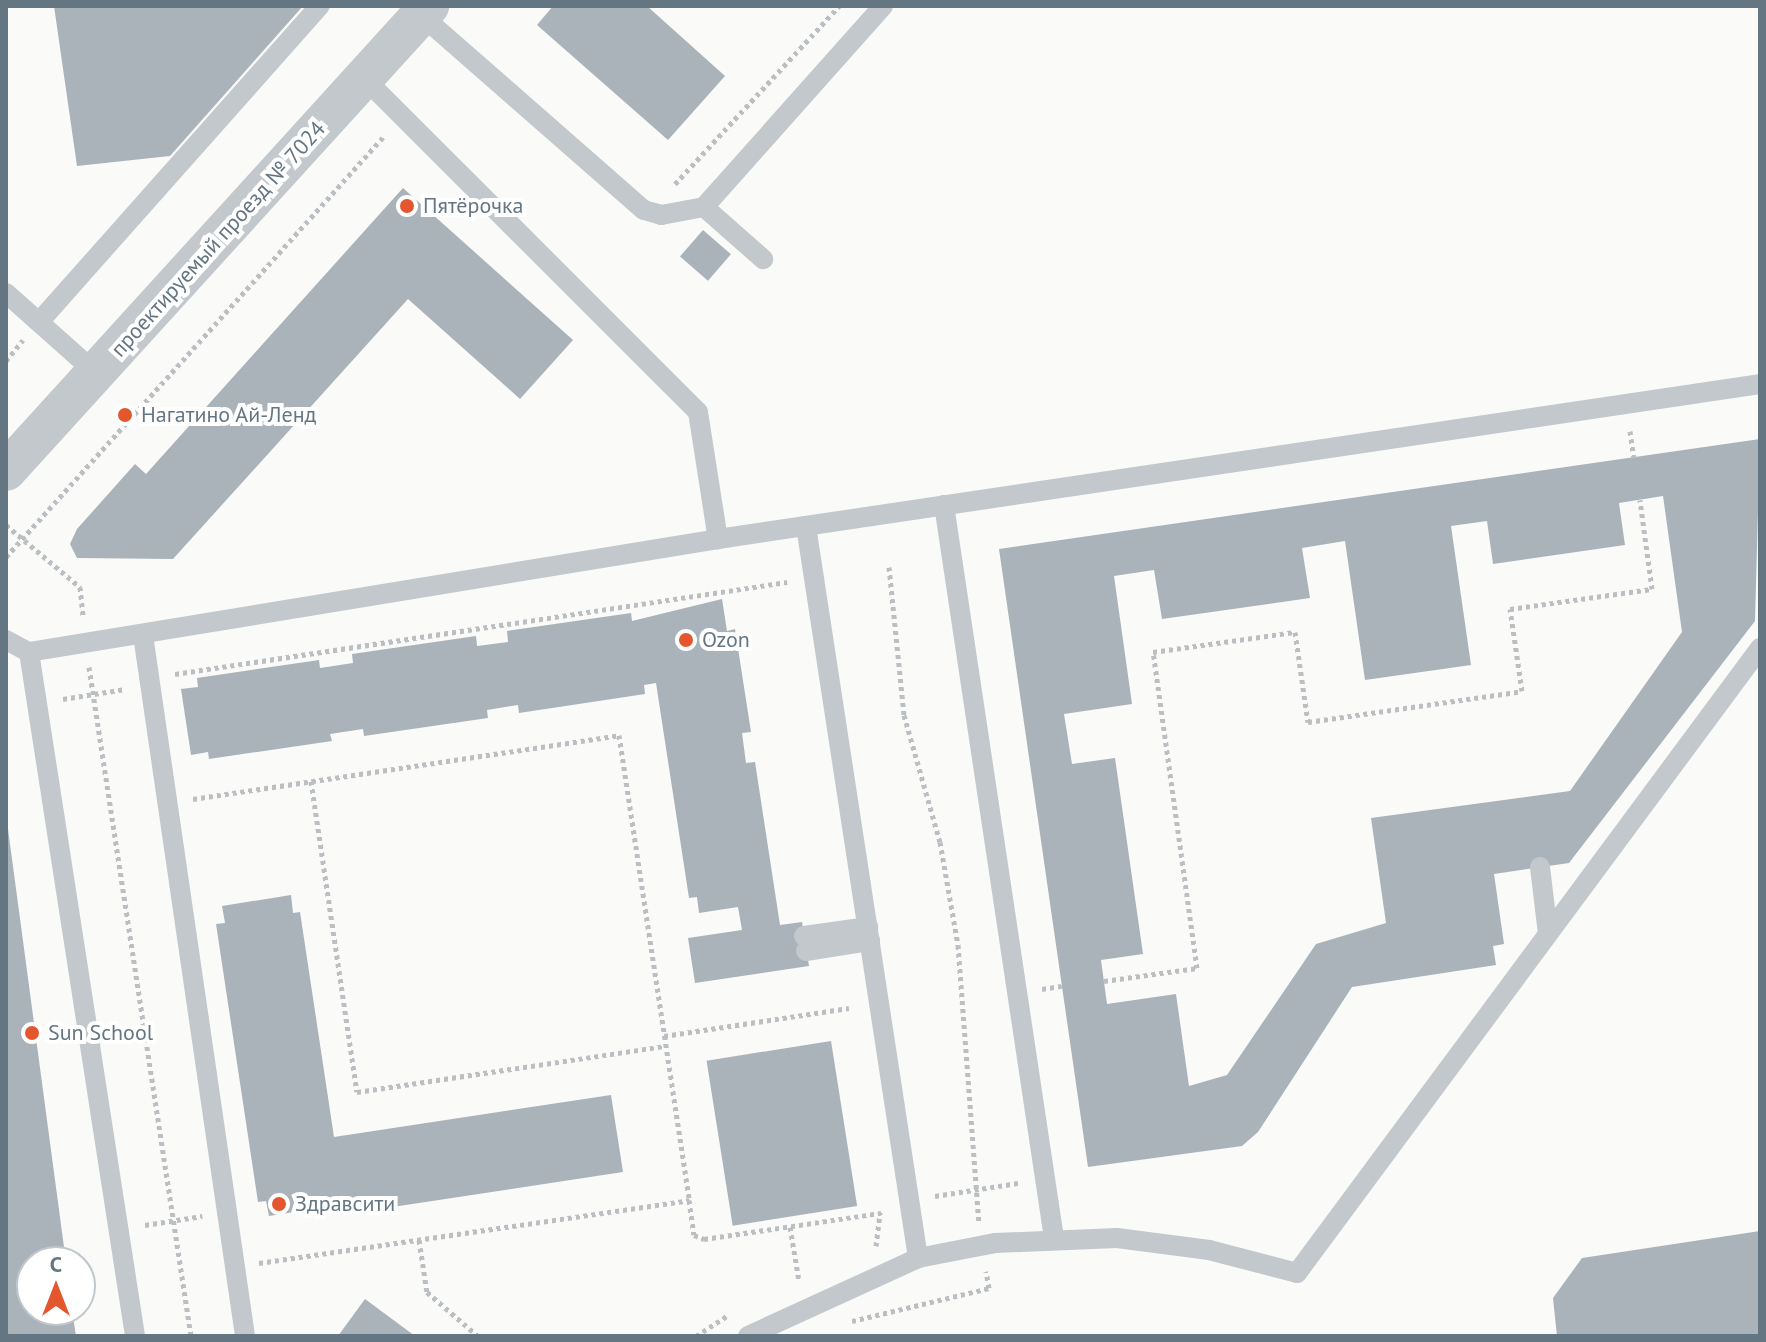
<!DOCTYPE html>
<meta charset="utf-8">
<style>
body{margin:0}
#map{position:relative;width:1766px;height:1342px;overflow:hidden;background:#fafaf8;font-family:"PT Sans",sans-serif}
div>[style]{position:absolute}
.building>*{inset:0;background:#aab3b9;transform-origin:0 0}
.path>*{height:5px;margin-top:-2.5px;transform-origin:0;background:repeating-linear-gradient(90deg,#bbbfc2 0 4px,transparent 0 8px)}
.service>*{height:20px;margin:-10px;padding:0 10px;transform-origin:10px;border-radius:10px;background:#c3c8cc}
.minor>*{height:40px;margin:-20px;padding:0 20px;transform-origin:20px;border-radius:20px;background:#c3c8cc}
.dots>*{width:22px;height:22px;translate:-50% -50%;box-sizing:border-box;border:4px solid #fff;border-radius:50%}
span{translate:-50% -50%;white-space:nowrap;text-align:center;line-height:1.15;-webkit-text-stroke:8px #fff;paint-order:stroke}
.poi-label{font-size:22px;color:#657683}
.left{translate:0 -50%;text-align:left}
.street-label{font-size:22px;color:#657683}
.frame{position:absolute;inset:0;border:8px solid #657683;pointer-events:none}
.north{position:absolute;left:16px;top:1246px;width:80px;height:80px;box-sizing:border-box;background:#fff;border:2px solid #c1c8cd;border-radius:50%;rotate:0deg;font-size:22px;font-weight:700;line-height:32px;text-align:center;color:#657683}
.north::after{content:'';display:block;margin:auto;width:28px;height:36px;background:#e4572e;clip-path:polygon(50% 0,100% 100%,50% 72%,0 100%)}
</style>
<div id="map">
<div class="building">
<div style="clip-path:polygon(54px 6px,303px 6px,170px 156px,77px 166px)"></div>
<div style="clip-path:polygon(553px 6px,647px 6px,725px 76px,668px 140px,537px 25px)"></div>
<div style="clip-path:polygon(403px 188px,573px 340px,520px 399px,408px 299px,173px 559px,77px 558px,70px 544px,77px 529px,135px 464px,146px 474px)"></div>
<div style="left:703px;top:230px;width:37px;height:35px;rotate:41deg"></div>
<div style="clip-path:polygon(evenodd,1760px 439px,1755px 621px,1569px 863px,1494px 874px,1504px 944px,1493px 946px,1496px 965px,1352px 987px,1258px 1132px,1242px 1146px,1088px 1167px,999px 549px,1760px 439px,1663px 496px,1682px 632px,1570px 791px,1371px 818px,1386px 923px,1316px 944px,1227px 1075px,1189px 1086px,1176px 994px,1107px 1004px,1101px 960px,1143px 954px,1115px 758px,1072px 764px,1064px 714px,1132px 704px,1114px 576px,1154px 570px,1162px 619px,1310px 598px,1302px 548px,1345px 541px,1365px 680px,1471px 665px,1451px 526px,1487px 521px,1493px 564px,1625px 545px,1619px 503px,1663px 496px)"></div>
<div style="clip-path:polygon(722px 599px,727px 631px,735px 629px,751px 732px,742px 733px,746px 763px,755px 762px,780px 925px,802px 922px,809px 966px,695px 983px,688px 938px,742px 930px,738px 907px,699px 913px,697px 897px,689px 898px,656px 683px,644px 685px,645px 694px,519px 713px,518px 705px,487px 710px,488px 718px,364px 736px,363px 729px,330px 734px,332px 741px,209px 759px,208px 752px,191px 755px,181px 689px,198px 687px,197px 678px,319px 660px,320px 668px,353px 663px,352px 654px,476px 636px,477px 646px,485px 645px,508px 642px,507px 631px,631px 613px,632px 621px)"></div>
<div style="clip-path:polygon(8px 829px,66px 1262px,32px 1262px,32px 1310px,72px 1310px,76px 1336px,6px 1336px)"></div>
<div style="clip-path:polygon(291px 895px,293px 913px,300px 912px,334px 1137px,611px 1095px,623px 1172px,346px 1214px,344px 1204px,269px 1216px,266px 1201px,258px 1202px,216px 924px,225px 923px,222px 906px)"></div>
<div style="left:831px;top:1041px;width:167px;height:126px;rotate:81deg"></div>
<div style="clip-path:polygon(1760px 1231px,1760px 1336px,1557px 1336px,1553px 1298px,1582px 1258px)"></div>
<div style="clip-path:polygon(365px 1299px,415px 1336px,338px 1336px)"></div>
</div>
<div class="path">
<div style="left:675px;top:184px;width:242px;rotate:-47.3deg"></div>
<div style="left:6px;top:361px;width:27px;rotate:-51deg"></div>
<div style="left:1630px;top:431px;width:27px;rotate:82deg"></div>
<div style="left:6px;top:525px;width:97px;rotate:40deg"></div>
<div style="left:80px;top:587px;width:31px;rotate:84deg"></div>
<div style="left:6px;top:557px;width:567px;rotate:-48.07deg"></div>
<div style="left:889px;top:567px;width:149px;rotate:84.2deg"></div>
<div style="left:904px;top:715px;width:132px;rotate:74.2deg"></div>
<div style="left:940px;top:842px;width:105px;rotate:80.1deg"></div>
<div style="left:958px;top:945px;width:278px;rotate:85.7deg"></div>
<div style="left:89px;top:667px;width:677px;rotate:81.33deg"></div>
<div style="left:175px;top:674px;width:619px;rotate:-8.55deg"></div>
<div style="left:63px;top:699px;width:63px;rotate:-9.2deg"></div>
<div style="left:311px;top:781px;width:314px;rotate:81.6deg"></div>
<div style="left:357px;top:1092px;width:312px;rotate:-8.5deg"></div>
<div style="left:193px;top:799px;width:431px;rotate:-8.5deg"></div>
<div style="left:619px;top:735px;width:470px;rotate:81.4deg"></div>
<div style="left:1104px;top:981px;width:94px;rotate:-8deg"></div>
<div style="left:1197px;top:968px;width:319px;rotate:-97.9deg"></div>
<div style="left:1153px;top:652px;width:143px;rotate:-8deg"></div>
<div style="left:1295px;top:632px;width:91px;rotate:81.8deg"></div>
<div style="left:1308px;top:722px;width:216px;rotate:-8.2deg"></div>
<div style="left:1522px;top:691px;width:83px;rotate:-98.3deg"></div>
<div style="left:1510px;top:609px;width:143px;rotate:-8deg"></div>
<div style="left:1652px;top:589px;width:90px;rotate:-97.7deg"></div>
<div style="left:1042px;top:989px;width:20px;rotate:-9deg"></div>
<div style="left:664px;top:1036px;width:187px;rotate:-8.6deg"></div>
<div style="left:935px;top:1196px;width:84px;rotate:-8.9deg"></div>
<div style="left:145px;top:1225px;width:58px;rotate:-9deg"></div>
<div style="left:790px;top:1227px;width:55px;rotate:80.5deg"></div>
<div style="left:419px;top:1240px;width:53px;rotate:81.3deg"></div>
<div style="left:427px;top:1292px;width:67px;rotate:40.8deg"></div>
<div style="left:876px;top:1246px;width:34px;rotate:-83deg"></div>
<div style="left:259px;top:1263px;width:435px;rotate:-8.3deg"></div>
<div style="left:689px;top:1200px;width:35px;rotate:82deg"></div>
<div style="left:694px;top:1235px;width:11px;rotate:22deg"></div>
<div style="left:704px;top:1239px;width:179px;rotate:-8.4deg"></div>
<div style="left:852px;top:1321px;width:141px;rotate:-13.5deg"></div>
<div style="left:989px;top:1288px;width:17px;rotate:-100deg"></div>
<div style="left:696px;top:1336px;width:37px;rotate:-33deg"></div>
</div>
<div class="service">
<div style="left:421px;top:15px;width:296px;rotate:41.2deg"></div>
<div style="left:644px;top:210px;width:18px;rotate:16deg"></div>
<div style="left:661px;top:215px;width:44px;rotate:-10.5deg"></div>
<div style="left:704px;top:207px;width:269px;rotate:-48.3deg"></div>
<div style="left:364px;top:78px;width:472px;rotate:45deg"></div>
<div style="left:698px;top:412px;width:129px;rotate:81.1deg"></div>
<div style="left:704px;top:207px;width:79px;rotate:41.4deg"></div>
<div style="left:6px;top:293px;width:120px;rotate:41.6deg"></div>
<div style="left:39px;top:322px;width:423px;rotate:-48.4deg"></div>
<div style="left:944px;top:505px;width:741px;rotate:81.47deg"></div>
<div style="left:806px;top:526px;width:741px;rotate:81.3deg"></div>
<div style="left:143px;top:635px;width:708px;rotate:81.72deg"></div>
<div style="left:6px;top:640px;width:26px;rotate:28deg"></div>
<div style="left:29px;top:652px;width:698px;rotate:-9.31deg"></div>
<div style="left:718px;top:539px;width:1053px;rotate:-8.46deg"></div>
<div style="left:29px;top:652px;width:692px;rotate:81.19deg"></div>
<div style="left:1540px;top:867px;width:67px;rotate:83.2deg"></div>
<div style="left:804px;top:936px;width:65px;rotate:-8deg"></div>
<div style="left:806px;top:951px;width:65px;rotate:-8.9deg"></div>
<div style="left:748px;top:1336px;width:187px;rotate:-24.6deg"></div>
<div style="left:918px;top:1258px;width:78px;rotate:-11deg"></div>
<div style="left:995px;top:1243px;width:122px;rotate:-2.3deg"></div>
<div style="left:1117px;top:1238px;width:93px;rotate:7.4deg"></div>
<div style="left:1209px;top:1250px;width:91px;rotate:14.6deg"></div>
<div style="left:1297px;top:1273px;width:778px;rotate:-53.47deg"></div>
</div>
<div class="minor">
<div style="left:6px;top:471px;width:629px;rotate:-47.71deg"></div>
</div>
<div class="dots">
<div style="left:407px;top:206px;background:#e4572e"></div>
<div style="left:125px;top:415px;background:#e4572e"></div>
<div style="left:686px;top:640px;background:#e4572e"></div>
<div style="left:32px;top:1033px;background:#e4572e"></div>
<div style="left:279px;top:1204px;background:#e4572e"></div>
</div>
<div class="poi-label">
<span class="left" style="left:423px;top:206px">Пятёрочка</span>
<span class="left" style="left:141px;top:415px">Нагатино Ай-Ленд</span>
<span class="left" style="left:702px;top:640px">Ozon</span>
<span class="left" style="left:48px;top:1033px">Sun School</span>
<span class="left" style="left:295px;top:1204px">Здравсити</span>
</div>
<div class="street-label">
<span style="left:218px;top:239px;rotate:-48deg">проектируемый проезд № 7024</span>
</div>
<div class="frame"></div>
<div class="north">С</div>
</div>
